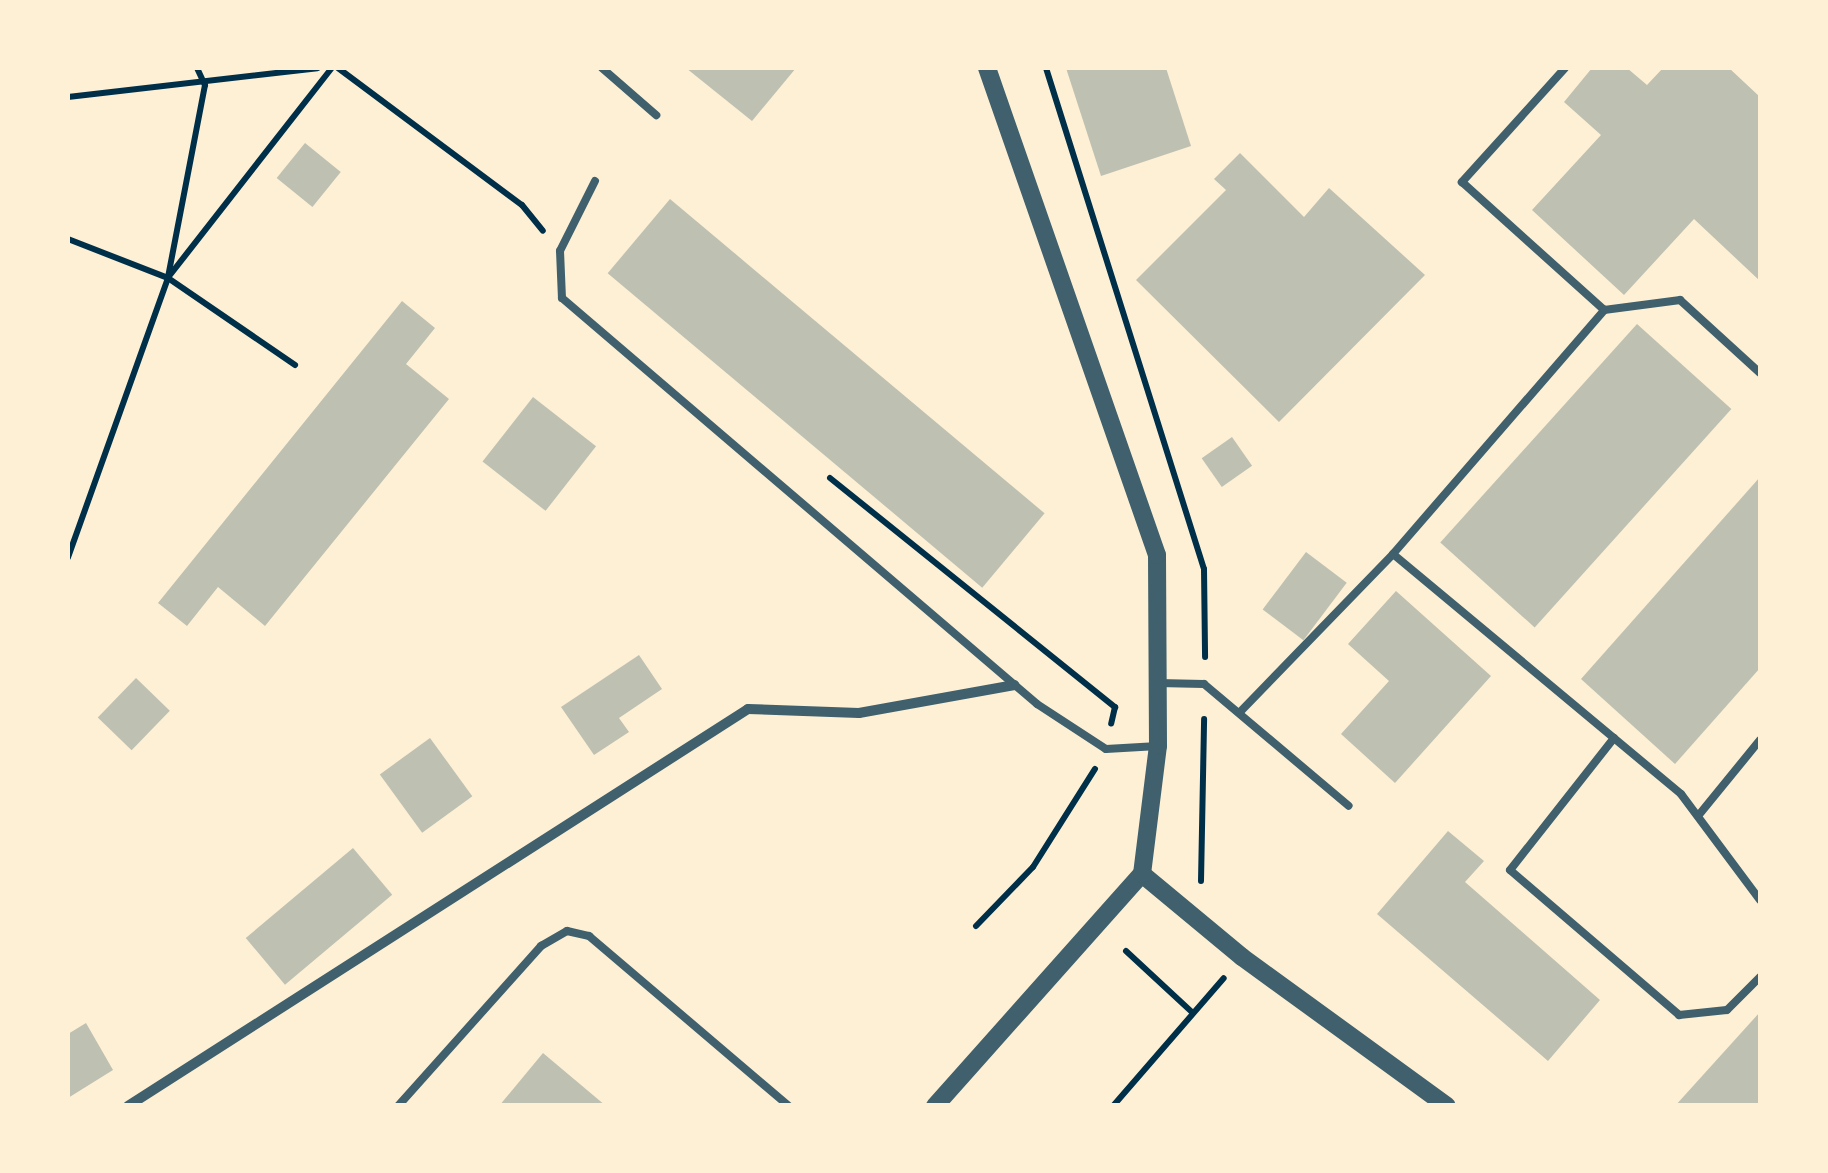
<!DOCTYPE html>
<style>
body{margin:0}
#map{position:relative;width:1828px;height:1173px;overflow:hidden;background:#fdf0d5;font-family:Montserrat,sans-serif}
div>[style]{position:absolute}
.building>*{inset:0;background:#bec0b2;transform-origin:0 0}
.path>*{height:6px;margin:-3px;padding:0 3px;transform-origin:3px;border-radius:3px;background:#003049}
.service>*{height:8px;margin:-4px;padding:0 4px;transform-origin:4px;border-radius:4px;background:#3f606c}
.minor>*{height:10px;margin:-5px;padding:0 5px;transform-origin:5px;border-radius:5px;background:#3f606c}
.tertiary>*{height:18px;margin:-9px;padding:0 9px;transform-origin:9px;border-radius:9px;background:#3f606c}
span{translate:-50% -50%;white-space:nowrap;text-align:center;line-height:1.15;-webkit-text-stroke:10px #fdf0d5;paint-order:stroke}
.frame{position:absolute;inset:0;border:70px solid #fdf0d5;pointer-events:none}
</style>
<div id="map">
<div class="building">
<div style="clip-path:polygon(686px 68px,796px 68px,752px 121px)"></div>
<div style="clip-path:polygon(1066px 68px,1166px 68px,1191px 146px,1101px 176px)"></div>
<div style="clip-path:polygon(1592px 68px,1627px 68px,1647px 85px,1663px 68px,1729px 68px,1760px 97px,1760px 281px,1694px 219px,1624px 295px,1532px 210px,1601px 135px,1564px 102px)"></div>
<div style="left:305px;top:143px;width:46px;height:45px;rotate:39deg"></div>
<div style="clip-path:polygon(1240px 153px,1304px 217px,1329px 188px,1425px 275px,1279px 422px,1136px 280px,1226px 190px,1214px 179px)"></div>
<div style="left:670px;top:199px;width:489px;height:97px;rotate:40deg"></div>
<div style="clip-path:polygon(402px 301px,435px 328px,406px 364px,449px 399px,265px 626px,218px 587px,187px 626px,158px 603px)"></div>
<div style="left:1637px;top:324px;width:127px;height:294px;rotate:42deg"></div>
<div style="left:533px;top:397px;width:80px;height:82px;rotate:38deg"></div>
<div style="left:1232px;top:437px;width:35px;height:37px;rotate:55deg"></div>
<div style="clip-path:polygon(1760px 477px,1760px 668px,1675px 764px,1581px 679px)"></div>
<div style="left:1306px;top:552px;width:51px;height:72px;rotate:37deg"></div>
<div style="clip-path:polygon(1396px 591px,1491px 676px,1395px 783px,1341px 734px,1389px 681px,1348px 644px)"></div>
<div style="clip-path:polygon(639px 655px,662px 689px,619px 718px,629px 732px,594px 755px,561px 707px)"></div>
<div style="left:136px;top:678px;width:47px;height:55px;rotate:44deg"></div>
<div style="left:430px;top:738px;width:72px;height:62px;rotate:54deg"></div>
<div style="clip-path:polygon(1448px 831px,1484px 861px,1465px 882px,1600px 1000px,1548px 1061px,1377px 914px)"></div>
<div style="left:353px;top:848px;width:61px;height:140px;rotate:50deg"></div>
<div style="clip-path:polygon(1760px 1012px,1760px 1106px,1675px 1106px)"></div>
<div style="clip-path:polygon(86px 1023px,113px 1070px,68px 1098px,68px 1034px)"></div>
<div style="clip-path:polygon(543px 1053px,606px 1106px,499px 1106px)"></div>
</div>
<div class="path">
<div style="left:197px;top:68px;width:19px;rotate:65deg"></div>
<div style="left:205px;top:85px;width:197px;rotate:100.9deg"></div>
<div style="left:168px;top:278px;width:154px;rotate:34.4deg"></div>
<div style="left:338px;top:68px;width:229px;rotate:36.7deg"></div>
<div style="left:522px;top:205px;width:33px;rotate:51deg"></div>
<div style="left:1046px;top:68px;width:525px;rotate:72.5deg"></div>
<div style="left:1204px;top:569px;width:88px;rotate:89.3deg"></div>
<div style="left:68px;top:97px;width:251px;rotate:-6.6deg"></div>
<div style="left:68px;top:239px;width:107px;rotate:21.3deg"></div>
<div style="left:168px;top:278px;width:297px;rotate:109.7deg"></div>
<div style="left:170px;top:275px;width:263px;rotate:-52deg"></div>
<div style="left:830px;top:478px;width:366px;rotate:38.8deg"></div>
<div style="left:1115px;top:707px;width:17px;rotate:103deg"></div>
<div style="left:1201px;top:881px;width:162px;rotate:-88.9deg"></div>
<div style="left:976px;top:926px;width:82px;rotate:-46deg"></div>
<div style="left:1033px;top:867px;width:116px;rotate:-57.7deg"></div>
<div style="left:1126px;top:951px;width:91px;rotate:42.8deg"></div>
<div style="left:1113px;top:1106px;width:169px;rotate:-49.1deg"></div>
</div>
<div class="service">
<div style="left:602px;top:68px;width:72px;rotate:41deg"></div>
<div style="left:1565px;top:68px;width:154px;rotate:132.1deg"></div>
<div style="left:1462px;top:182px;width:191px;rotate:42deg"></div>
<div style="left:595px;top:181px;width:78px;rotate:116.6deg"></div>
<div style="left:560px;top:251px;width:47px;rotate:87.6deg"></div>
<div style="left:562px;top:298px;width:625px;rotate:40.52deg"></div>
<div style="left:1037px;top:704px;width:82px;rotate:33.1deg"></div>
<div style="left:1106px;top:749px;width:52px;rotate:-3.3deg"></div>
<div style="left:1393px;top:554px;width:323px;rotate:-49.1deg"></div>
<div style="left:1604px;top:310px;width:77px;rotate:-7.5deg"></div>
<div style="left:1680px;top:300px;width:108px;rotate:42.4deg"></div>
<div style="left:1158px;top:683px;width:46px;rotate:1.2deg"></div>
<div style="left:1204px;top:684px;width:189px;rotate:40.1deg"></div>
<div style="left:1241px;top:711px;width:219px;rotate:-45.9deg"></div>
<div style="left:1393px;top:554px;width:375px;rotate:39.8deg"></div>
<div style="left:1681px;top:794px;width:132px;rotate:53.3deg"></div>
<div style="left:1614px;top:738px;width:168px;rotate:128.2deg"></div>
<div style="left:1510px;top:870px;width:223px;rotate:40.6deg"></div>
<div style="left:1679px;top:1015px;width:48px;rotate:-5.9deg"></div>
<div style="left:1727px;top:1010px;width:47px;rotate:-45deg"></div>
<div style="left:1698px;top:816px;width:98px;rotate:-50.8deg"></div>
<div style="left:398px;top:1106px;width:215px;rotate:-48.2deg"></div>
<div style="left:541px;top:946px;width:30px;rotate:-30deg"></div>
<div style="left:567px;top:931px;width:23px;rotate:13deg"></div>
<div style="left:589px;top:936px;width:262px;rotate:40.4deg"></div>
</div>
<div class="minor">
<div style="left:128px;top:1106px;width:736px;rotate:-32.63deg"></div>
<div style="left:748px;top:709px;width:111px;rotate:2.1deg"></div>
<div style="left:859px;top:713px;width:158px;rotate:-10.2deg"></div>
</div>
<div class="tertiary">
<div style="left:1142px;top:874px;width:130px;rotate:39.7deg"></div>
<div style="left:1242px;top:957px;width:253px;rotate:36deg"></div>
<div style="left:935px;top:1106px;width:311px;rotate:-48.3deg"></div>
<div style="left:1142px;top:874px;width:129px;rotate:-82.9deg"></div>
<div style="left:1158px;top:746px;width:191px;rotate:-90.3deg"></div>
<div style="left:1157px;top:555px;width:516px;rotate:-109.24deg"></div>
</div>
<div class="frame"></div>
</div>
